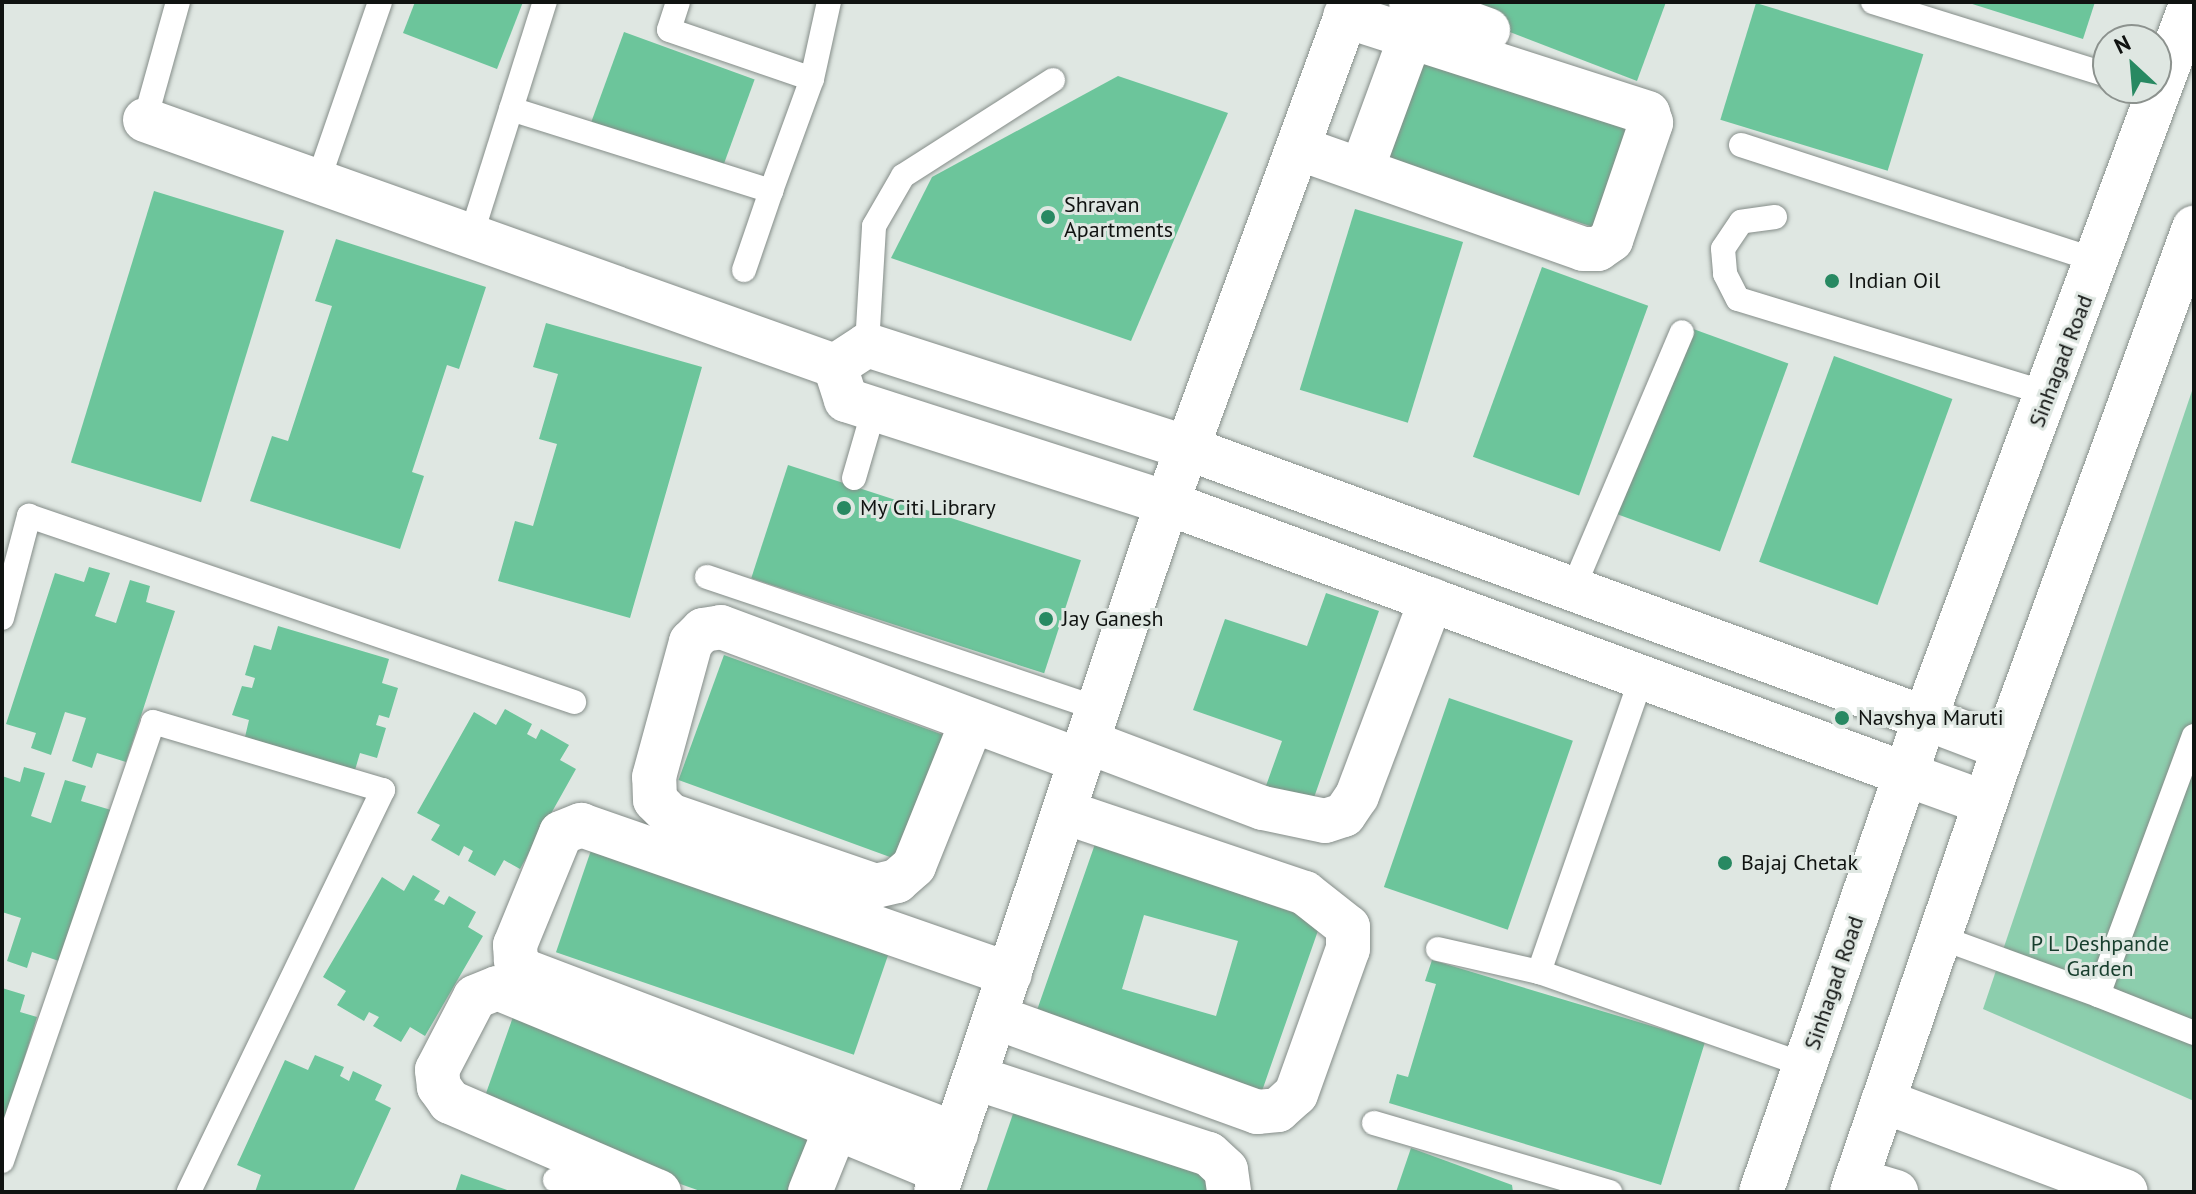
<!DOCTYPE html>
<style>
body{margin:0}
#map{position:relative;width:2196px;height:1194px;overflow:hidden;background:#dfe7e2;font-family:"PT Sans",sans-serif}
div>[style]{position:absolute}
.green>*{inset:0;background:#8ccead}
.building>*{inset:0;background:#6cc59b;transform-origin:0 0}
.roads{filter:drop-shadow(0 0 2px #858d89) drop-shadow(0 0 2px #858d89)}
.lane>*{height:24px;margin:-12px;padding:0 12px;transform-origin:12px;border-radius:12px;background:#fff}
.street>*{height:44px;margin:-22px;padding:0 22px;transform-origin:22px;border-radius:22px;background:#fff}
.primary>*{height:44px;margin:-22px;padding:0 22px;transform-origin:22px;border-radius:22px;background:#fff}
.dots>*{width:22px;height:22px;translate:-50% -50%;box-sizing:border-box;border:4px solid #dfe7e2;border-radius:50%}
span{translate:-50% -50%;white-space:nowrap;text-align:center;line-height:1.15;-webkit-text-stroke:6px #dfe7e2;paint-order:stroke}
.poi-label{font-size:22px;color:#101311}
.left{translate:0 -50%;text-align:left}
.street-label{font-size:22px;color:#101311}
.park-label{font-size:22px;color:#173e2d}
.frame{position:absolute;inset:0;border:4px solid #101311;pointer-events:none}
.north{position:absolute;left:2092px;top:24px;width:80px;height:80px;box-sizing:border-box;background:#dfe7e2;border:2px solid #8c928e;border-radius:50%;rotate:334deg;font-size:22px;font-weight:700;line-height:32px;text-align:center;color:#101311}
.north::after{content:'';display:block;margin:auto;width:28px;height:36px;background:#288962;clip-path:polygon(50% 0,100% 100%,50% 72%,0 100%)}
</style>
<div id="map">
<div class="green">
<div style="clip-path:polygon(2194px 385px,2194px 1101px,1983px 1009px)"></div>
</div>
<div class="building">
<div style="clip-path:polygon(415px 2px,523px 2px,497px 69px,403px 33px)"></div>
<div style="clip-path:polygon(1432px 2px,1666px 2px,1637px 81px)"></div>
<div style="clip-path:polygon(1966px 2px,2095px 2px,2083px 39px)"></div>
<div style="left:1756px;top:3px;width:175px;height:122px;rotate:17deg"></div>
<div style="left:624px;top:32px;width:139px;height:96px;rotate:20deg"></div>
<div style="left:1411px;top:48px;width:239px;height:114px;rotate:18deg"></div>
<div style="clip-path:polygon(1118px 76px,1228px 113px,1131px 341px,891px 258px,932px 177px)"></div>
<div style="left:154px;top:191px;width:136px;height:284px;rotate:17deg"></div>
<div style="left:1355px;top:209px;width:113px;height:189px;rotate:17deg"></div>
<div style="clip-path:polygon(336px 239px,486px 287px,459px 369px,447px 365px,412px 472px,424px 476px,400px 549px,250px 501px,272px 436px,288px 441px,332px 306px,315px 301px)"></div>
<div style="left:1542px;top:267px;width:113px;height:202px;rotate:20deg"></div>
<div style="clip-path:polygon(546px 323px,702px 367px,630px 618px,498px 581px,515px 521px,533px 526px,557px 444px,539px 439px,558px 374px,533px 367px)"></div>
<div style="left:1685px;top:326px;width:110px;height:200px;rotate:20deg"></div>
<div style="left:1834px;top:356px;width:126px;height:219px;rotate:20deg"></div>
<div style="left:788px;top:465px;width:308px;height:119px;rotate:18deg"></div>
<div style="clip-path:polygon(89px 567px,110px 573px,95px 616px,116px 623px,130px 580px,150px 586px,146px 602px,175px 611px,126px 762px,97px 753px,92px 768px,72px 761px,86px 718px,65px 712px,51px 755px,31px 748px,36px 733px,6px 724px,55px 573px,84px 582px)"></div>
<div style="clip-path:polygon(1326px 593px,1379px 611px,1309px 812px,1262px 797px,1282px 741px,1193px 710px,1225px 619px,1307px 646px)"></div>
<div style="clip-path:polygon(278px 626px,389px 659px,382px 683px,398px 688px,389px 718px,379px 715px,376px 725px,386px 728px,377px 758px,360px 753px,355px 770px,245px 737px,249px 720px,232px 715px,242px 686px,252px 688px,255px 678px,245px 675px,254px 645px,271px 650px)"></div>
<div style="left:724px;top:655px;width:233px;height:133px;rotate:20deg"></div>
<div style="left:1449px;top:698px;width:131px;height:200px;rotate:19deg"></div>
<div style="clip-path:polygon(505px 709px,532px 724px,527px 734px,536px 739px,541px 729px,569px 745px,560px 760px,576px 769px,520px 869px,504px 860px,495px 876px,468px 861px,473px 851px,464px 846px,459px 856px,431px 840px,440px 825px,417px 813px,474px 712px,496px 725px)"></div>
<div style="clip-path:polygon(24px 767px,45px 773px,31px 816px,51px 823px,65px 780px,86px 786px,81px 801px,111px 810px,62px 962px,32px 952px,27px 968px,7px 961px,21px 918px,2px 912px,2px 776px,20px 782px)"></div>
<div style="left:597px;top:833px;width:315px;height:126px;rotate:19deg"></div>
<div style="clip-path:polygon(evenodd,1095px 844px,1321px 922px,1262px 1091px,1036px 1013px,1095px 844px,1144px 915px,1238px 941px,1216px 1016px,1122px 989px,1144px 915px)"></div>
<div style="clip-path:polygon(413px 875px,440px 891px,434px 900px,444px 905px,449px 896px,476px 912px,468px 927px,483px 936px,425px 1036px,410px 1027px,401px 1042px,373px 1026px,379px 1017px,369px 1012px,364px 1021px,337px 1005px,346px 991px,323px 977px,382px 877px,404px 891px)"></div>
<div style="clip-path:polygon(1432px 960px,1705px 1042px,1661px 1185px,1389px 1103px,1397px 1074px,1408px 1077px,1436px 984px,1425px 981px)"></div>
<div style="clip-path:polygon(2px 988px,25px 995px,20px 1012px,37px 1017px,3px 1128px)"></div>
<div style="clip-path:polygon(513px 1017px,816px 1123px,792px 1192px,703px 1192px,479px 1113px)"></div>
<div style="clip-path:polygon(315px 1055px,344px 1067px,340px 1076px,349px 1081px,353px 1071px,382px 1085px,375px 1100px,391px 1108px,353px 1192px,255px 1192px,261px 1175px,237px 1165px,285px 1060px,308px 1070px)"></div>
<div style="clip-path:polygon(1014px 1111px,1219px 1181px,1215px 1192px,986px 1192px)"></div>
<div style="clip-path:polygon(1411px 1148px,1512px 1185px,1513px 1192px,1396px 1192px)"></div>
<div style="clip-path:polygon(461px 1174px,513px 1192px,455px 1192px)"></div>
</div>
<div class="roads">
<div class="lane">
<div style="left:678px;top:2px;width:29px;rotate:108deg"></div>
<div style="left:669px;top:30px;width:151px;rotate:18.9deg"></div>
<div style="left:1873px;top:2px;width:246px;rotate:17.3deg"></div>
<div style="left:511px;top:109px;width:273px;rotate:17.5deg"></div>
<div style="left:771px;top:191px;width:119px;rotate:-69.9deg"></div>
<div style="left:812px;top:79px;width:79px;rotate:-77.6deg"></div>
<div style="left:145px;top:120px;width:123px;rotate:-74.4deg"></div>
<div style="left:1741px;top:145px;width:376px;rotate:18deg"></div>
<div style="left:318px;top:181px;width:189px;rotate:-70.9deg"></div>
<div style="left:1775px;top:217px;width:34px;rotate:172deg"></div>
<div style="left:1741px;top:222px;width:32px;rotate:124deg"></div>
<div style="left:1723px;top:249px;width:25px;rotate:85deg"></div>
<div style="left:1725px;top:274px;width:28px;rotate:63deg"></div>
<div style="left:1738px;top:299px;width:325px;rotate:17deg"></div>
<div style="left:471px;top:236px;width:245px;rotate:-72.5deg"></div>
<div style="left:744px;top:270px;width:83px;rotate:-71.1deg"></div>
<div style="left:867px;top:345px;width:119px;rotate:-86.6deg"></div>
<div style="left:874px;top:226px;width:58px;rotate:-59.9deg"></div>
<div style="left:903px;top:176px;width:178px;rotate:-32.6deg"></div>
<div style="left:854px;top:478px;width:72px;rotate:-73.8deg"></div>
<div style="left:707px;top:577px;width:414px;rotate:18.6deg"></div>
<div style="left:1572px;top:591px;width:281px;rotate:-67deg"></div>
<div style="left:2px;top:618px;width:106px;rotate:-75.2deg"></div>
<div style="left:29px;top:516px;width:576px;rotate:18.84deg"></div>
<div style="left:1939px;top:937px;width:169px;rotate:20deg"></div>
<div style="left:2098px;top:995px;width:276px;rotate:-69.7deg"></div>
<div style="left:1438px;top:949px;width:104px;rotate:12.8deg"></div>
<div style="left:1539px;top:972px;width:282px;rotate:19.3deg"></div>
<div style="left:1539px;top:972px;width:312px;rotate:-70.8deg"></div>
<div style="left:2098px;top:995px;width:103px;rotate:21.6deg"></div>
<div style="left:1374px;top:1123px;width:246px;rotate:16.3deg"></div>
<div style="left:2px;top:1161px;width:464px;rotate:-71deg"></div>
<div style="left:153px;top:722px;width:240px;rotate:16.5deg"></div>
<div style="left:383px;top:790px;width:446px;rotate:115.8deg"></div>
<div style="left:555px;top:1180px;width:35px;rotate:20deg"></div>
</div>
<div class="street">
<div style="left:1411px;top:2px;width:82px;rotate:20deg"></div>
<div style="left:145px;top:120px;width:733px;rotate:19.62deg"></div>
<div style="left:1298px;top:148px;width:302px;rotate:19.5deg"></div>
<div style="left:1583px;top:249px;width:15px"></div>
<div style="left:1598px;top:249px;width:16px;rotate:-35deg"></div>
<div style="left:1611px;top:240px;width:124px;rotate:-71.1deg"></div>
<div style="left:1651px;top:123px;width:10px;rotate:-107deg"></div>
<div style="left:1648px;top:113px;width:318px;rotate:-162.2deg"></div>
<div style="left:1362px;top:169px;width:142px;rotate:-69.8deg"></div>
<div style="left:835px;top:366px;width:38px;rotate:-33deg"></div>
<div style="left:867px;top:345px;width:336px;rotate:17.8deg"></div>
<div style="left:1187px;top:448px;width:786px;rotate:20.1deg"></div>
<div style="left:835px;top:366px;width:36px;rotate:72deg"></div>
<div style="left:846px;top:400px;width:337px;rotate:17.8deg"></div>
<div style="left:1167px;top:503px;width:786px;rotate:20.16deg"></div>
<div style="left:971px;top:724px;width:153px;rotate:111.9deg"></div>
<div style="left:914px;top:866px;width:23px;rotate:139deg"></div>
<div style="left:897px;top:881px;width:22px;rotate:167deg"></div>
<div style="left:876px;top:886px;width:218px;rotate:-161deg"></div>
<div style="left:670px;top:815px;width:21px;rotate:-135deg"></div>
<div style="left:655px;top:800px;width:23px;rotate:-92deg"></div>
<div style="left:654px;top:777px;width:140px;rotate:-74.7deg"></div>
<div style="left:691px;top:642px;width:17px;rotate:-45deg"></div>
<div style="left:703px;top:630px;width:18px;rotate:-9deg"></div>
<div style="left:721px;top:627px;width:384px;rotate:20.4deg"></div>
<div style="left:1088px;top:742px;width:187px;rotate:20.7deg"></div>
<div style="left:1263px;top:808px;width:63px;rotate:11.8deg"></div>
<div style="left:1325px;top:821px;width:20px;rotate:-18deg"></div>
<div style="left:1344px;top:815px;width:23px;rotate:-56deg"></div>
<div style="left:1357px;top:796px;width:210px;rotate:-69.3deg"></div>
<div style="left:995px;top:1017px;width:279px;rotate:19.9deg"></div>
<div style="left:1257px;top:1112px;width:21px;rotate:-5deg"></div>
<div style="left:1278px;top:1110px;width:24px;rotate:-42deg"></div>
<div style="left:1296px;top:1094px;width:154px;rotate:-70.3deg"></div>
<div style="left:1348px;top:949px;width:22px;rotate:-90deg"></div>
<div style="left:1348px;top:927px;width:55px;rotate:-141.7deg"></div>
<div style="left:1305px;top:893px;width:254px;rotate:-161.4deg"></div>
<div style="left:976px;top:1078px;width:245px;rotate:18.1deg"></div>
<div style="left:1209px;top:1154px;width:23px;rotate:43deg"></div>
<div style="left:1226px;top:1170px;width:22px;rotate:82deg"></div>
<div style="left:1883px;top:1101px;width:259px;rotate:20.5deg"></div>
<div style="left:956px;top:1134px;width:462px;rotate:-159.3deg"></div>
<div style="left:524px;top:971px;width:14px;rotate:-126deg"></div>
<div style="left:516px;top:960px;width:15px;rotate:-94deg"></div>
<div style="left:515px;top:945px;width:121px;rotate:-67.7deg"></div>
<div style="left:561px;top:833px;width:22px;rotate:-22deg"></div>
<div style="left:581px;top:825px;width:454px;rotate:19.2deg"></div>
<div style="left:1856px;top:1180px;width:42px;rotate:16.7deg"></div>
<div style="left:659px;top:1192px;width:228px;rotate:-156.7deg"></div>
<div style="left:450px;top:1102px;width:19px;rotate:-126deg"></div>
<div style="left:439px;top:1087px;width:17px;rotate:-97deg"></div>
<div style="left:437px;top:1070px;width:82px;rotate:-62.5deg"></div>
<div style="left:475px;top:997px;width:24px;rotate:-22deg"></div>
<div style="left:497px;top:988px;width:482px;rotate:22.4deg"></div>
<div style="left:810px;top:1192px;width:67px;rotate:-68deg"></div>
<div style="left:936px;top:1192px;width:727px;rotate:-71.47deg"></div>
<div style="left:1167px;top:503px;width:534px;rotate:-69.83deg"></div>
</div>
<div class="primary">
<div style="left:1925px;top:718px;width:85px;rotate:20.8deg"></div>
<div style="left:1905px;top:774px;width:85px;rotate:19.9deg"></div>
<div style="left:1761px;top:1192px;width:502px;rotate:-70.91deg"></div>
<div style="left:1925px;top:718px;width:764px;rotate:-69.55deg"></div>
<div style="left:1852px;top:1192px;width:469px;rotate:-71.1deg"></div>
<div style="left:2004px;top:748px;width:554px;rotate:-69.93deg"></div>
</div>
</div>
<div class="dots">
<div style="left:1048px;top:217px;background:#288962"></div>
<div style="left:1832px;top:281px;background:#288962"></div>
<div style="left:844px;top:508px;background:#288962"></div>
<div style="left:1046px;top:619px;background:#288962"></div>
<div style="left:1842px;top:718px;background:#288962"></div>
<div style="left:1725px;top:863px;background:#288962"></div>
</div>
<div class="poi-label">
<span class="left" style="left:1064px;top:217px">Shravan<br>Apartments</span>
<span class="left" style="left:1848px;top:281px">Indian Oil</span>
<span class="left" style="left:860px;top:508px">My Citi Library</span>
<span class="left" style="left:1062px;top:619px">Jay Ganesh</span>
<span class="left" style="left:1858px;top:718px">Navshya Maruti</span>
<span class="left" style="left:1741px;top:863px">Bajaj Chetak</span>
</div>
<div class="street-label">
<span style="left:2061px;top:361px;rotate:-69deg">Sinhagad Road</span>
<span style="left:1834px;top:983px;rotate:-71deg">Sinhagad Road</span>
</div>
<div class="park-label">
<span style="left:2100px;top:956px">P L Deshpande<br>Garden</span>
</div>
<div class="frame"></div>
<div class="north">N</div>
</div>
